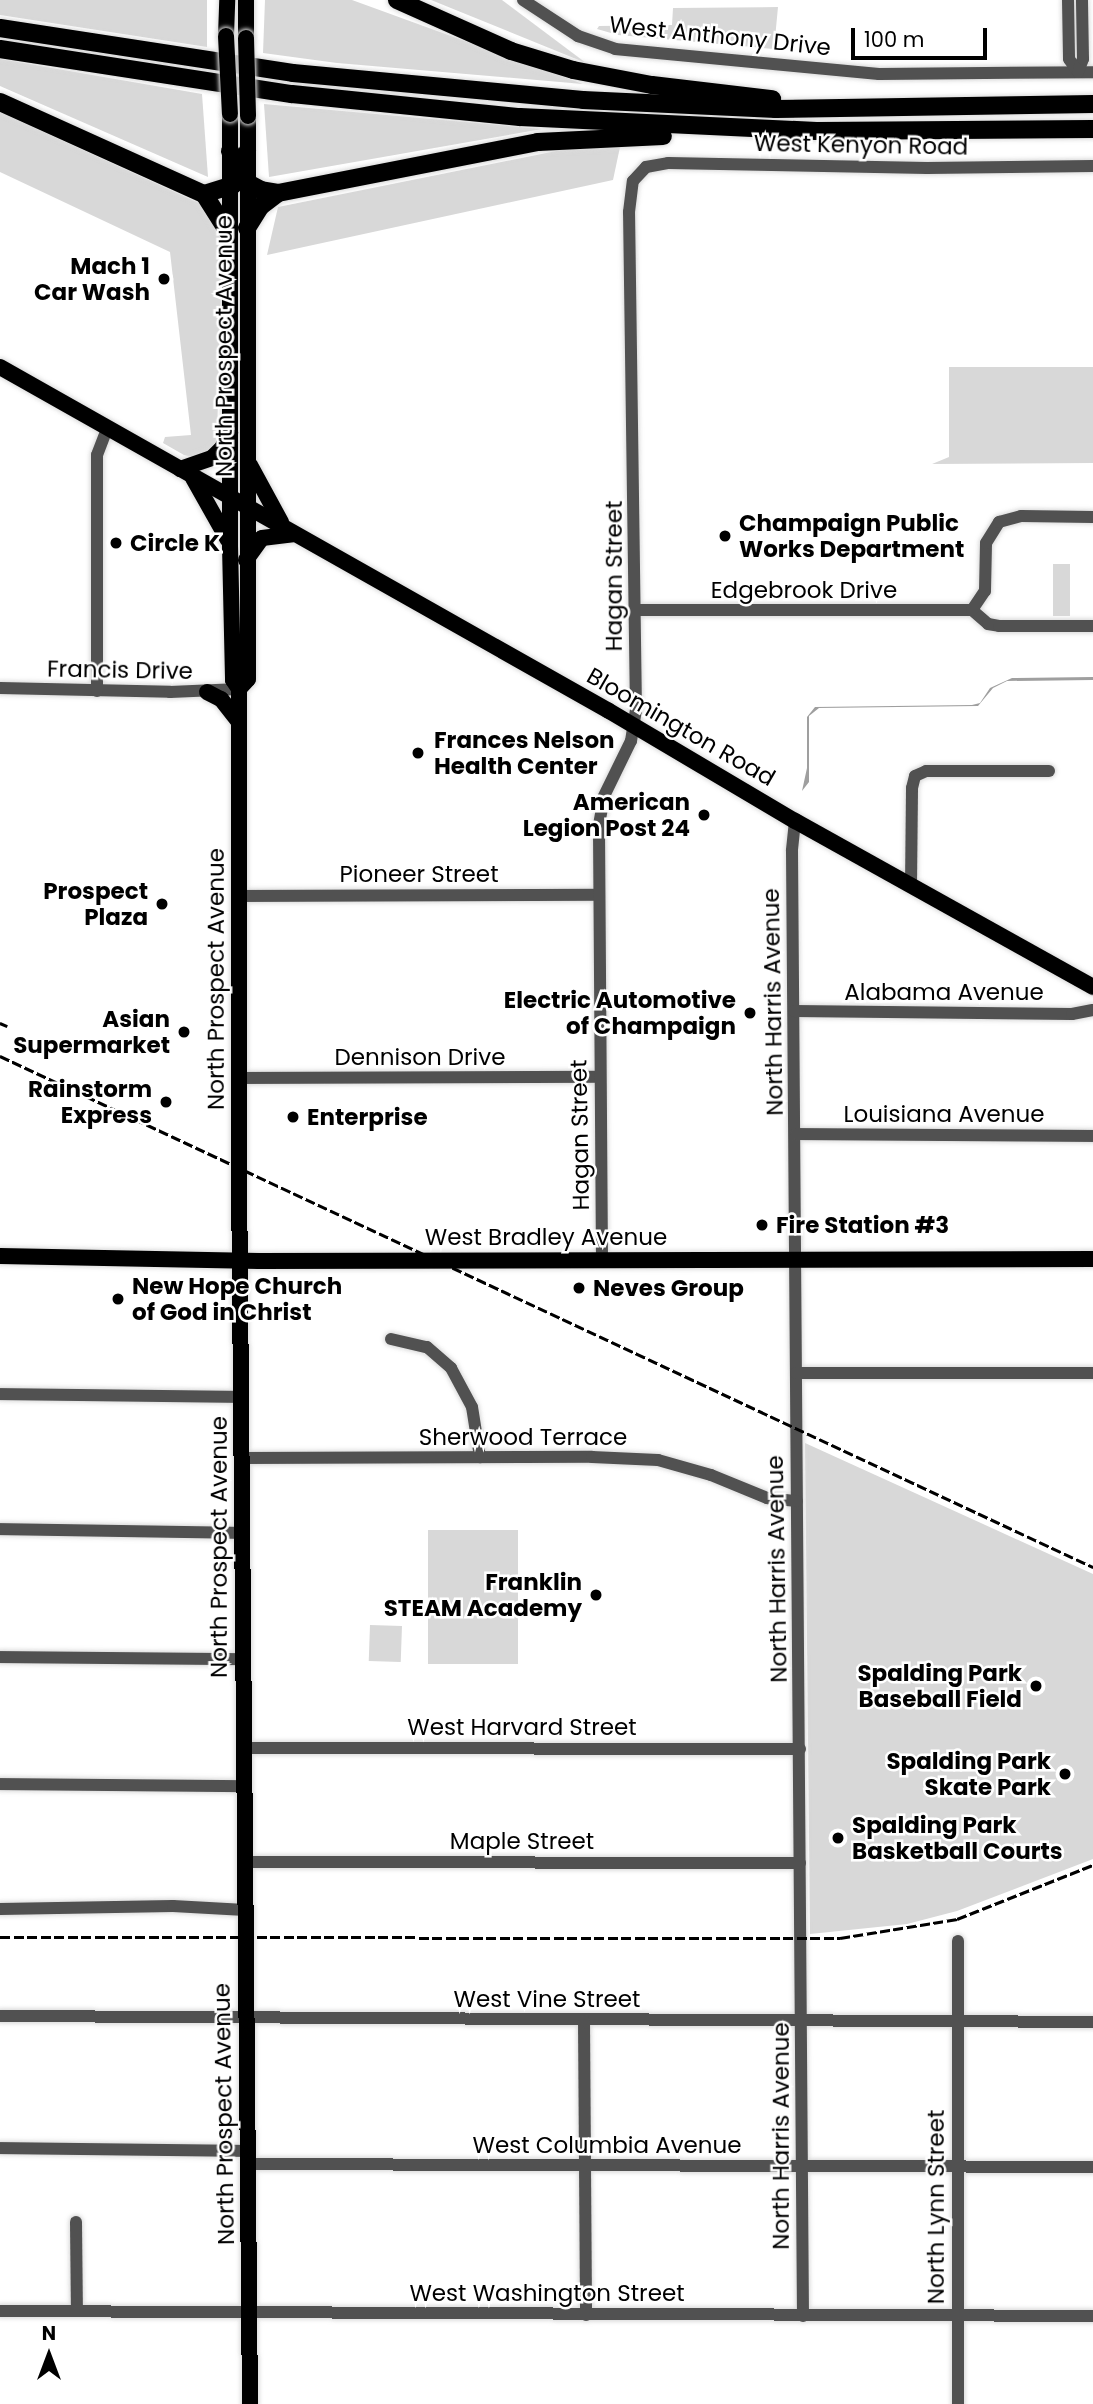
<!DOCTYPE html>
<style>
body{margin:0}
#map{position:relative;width:1093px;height:2404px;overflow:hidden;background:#fff;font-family:Poppins,sans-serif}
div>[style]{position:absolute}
.green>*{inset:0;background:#d8d8d8;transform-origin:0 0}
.water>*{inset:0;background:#9f9f9f}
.roads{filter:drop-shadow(0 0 2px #dbdbdb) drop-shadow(0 0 2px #dbdbdb)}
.minor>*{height:12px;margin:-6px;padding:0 6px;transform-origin:6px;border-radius:6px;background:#515151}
.major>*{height:16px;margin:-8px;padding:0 8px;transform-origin:8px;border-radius:8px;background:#000}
.highway>*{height:18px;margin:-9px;padding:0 9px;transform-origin:9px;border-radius:9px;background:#000}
.rail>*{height:2.5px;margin-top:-1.25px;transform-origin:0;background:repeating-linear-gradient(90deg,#000 0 10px,transparent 0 13.5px)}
.bridges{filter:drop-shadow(0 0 2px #dbdbdb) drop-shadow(0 0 2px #dbdbdb)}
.major-bridge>*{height:16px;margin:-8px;padding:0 8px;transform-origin:8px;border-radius:8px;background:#000}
.dots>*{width:19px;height:19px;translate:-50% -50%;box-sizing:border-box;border:4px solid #fff;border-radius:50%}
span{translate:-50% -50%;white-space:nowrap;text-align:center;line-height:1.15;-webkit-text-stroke:5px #fff;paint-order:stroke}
.street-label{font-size:23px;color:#000}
.poi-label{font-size:23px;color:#000;font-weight:700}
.right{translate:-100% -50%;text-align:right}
.left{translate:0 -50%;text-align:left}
.north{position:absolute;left:14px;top:2320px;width:70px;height:70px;-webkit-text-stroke:5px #fff;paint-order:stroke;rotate:0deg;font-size:19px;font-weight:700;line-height:28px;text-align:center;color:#000}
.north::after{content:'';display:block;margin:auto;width:24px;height:32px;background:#000;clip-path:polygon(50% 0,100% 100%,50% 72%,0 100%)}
.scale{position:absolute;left:851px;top:28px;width:136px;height:32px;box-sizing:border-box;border:4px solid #000;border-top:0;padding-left:9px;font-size:21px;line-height:24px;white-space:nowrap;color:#000;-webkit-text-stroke:5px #fff;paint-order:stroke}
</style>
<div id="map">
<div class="green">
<div style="clip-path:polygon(0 0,207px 0,207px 47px,0 15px)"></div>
<div style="clip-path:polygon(265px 0,352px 0,583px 84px,337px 63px,263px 53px)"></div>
<div style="clip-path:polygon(431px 0,502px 0,586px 63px)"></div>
<div style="clip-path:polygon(778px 7px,774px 49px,618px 35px,597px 29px,599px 26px,672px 25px,673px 8px)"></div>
<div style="clip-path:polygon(0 59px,202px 94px,208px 177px,0 86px)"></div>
<div style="clip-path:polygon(264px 104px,542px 129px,269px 177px)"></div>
<div style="clip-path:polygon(0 112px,203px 205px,216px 219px,221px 242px,221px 279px,217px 439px,212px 452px,200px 459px,184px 455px,163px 443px,165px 437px,191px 435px,170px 252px,0 172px)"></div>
<div style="clip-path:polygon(620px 147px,613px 180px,267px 255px,278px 207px,566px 149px)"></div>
<div style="clip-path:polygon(949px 367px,1093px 367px,1093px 463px,932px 464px,949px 457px)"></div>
<div style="left:1053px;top:564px;width:17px;height:52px"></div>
<div style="clip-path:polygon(805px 1443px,1093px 1574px,1093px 1859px,957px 1911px,907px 1924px,810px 1934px)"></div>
<div style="left:428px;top:1530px;width:90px;height:134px"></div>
<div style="left:370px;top:1625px;width:32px;height:36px;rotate:2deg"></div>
</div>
<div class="water">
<div style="clip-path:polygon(1093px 677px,1093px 680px,1007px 681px,993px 688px,978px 706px,819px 708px,809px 716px,809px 782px,802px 791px,807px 768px,807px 717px,815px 707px,972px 705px,980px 703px,990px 688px,1012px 678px)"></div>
</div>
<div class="roads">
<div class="minor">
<div style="left:523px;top:0;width:66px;rotate:33.2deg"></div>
<div style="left:578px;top:36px;width:39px;rotate:19deg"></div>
<div style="left:615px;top:49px;width:265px;rotate:5.4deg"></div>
<div style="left:879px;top:74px;width:214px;rotate:-0.5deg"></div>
<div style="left:1068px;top:0;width:59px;rotate:89deg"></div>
<div style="left:1069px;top:59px;width:16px;rotate:55deg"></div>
<div style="left:1078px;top:72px;width:14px;rotate:-69deg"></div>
<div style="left:1083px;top:59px;width:59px;rotate:-91deg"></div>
<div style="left:636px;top:610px;width:336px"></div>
<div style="left:972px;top:610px;width:21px;rotate:41deg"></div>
<div style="left:988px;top:624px;width:11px;rotate:10deg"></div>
<div style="left:999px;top:626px;width:94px"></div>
<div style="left:972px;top:610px;width:23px;rotate:-56deg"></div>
<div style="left:985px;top:591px;width:48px;rotate:-88.8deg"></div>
<div style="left:986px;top:543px;width:25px;rotate:-58deg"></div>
<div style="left:999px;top:522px;width:23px;rotate:-15deg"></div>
<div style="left:1021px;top:516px;width:72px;rotate:0.8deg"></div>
<div style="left:0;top:688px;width:170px;rotate:1.3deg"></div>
<div style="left:170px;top:692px;width:69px;rotate:-2.5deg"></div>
<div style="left:97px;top:691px;width:236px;rotate:-90deg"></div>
<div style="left:97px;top:455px;width:28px;rotate:-69deg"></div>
<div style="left:795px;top:821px;width:30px;rotate:96deg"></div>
<div style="left:792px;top:851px;width:1465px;rotate:89.57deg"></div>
<div style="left:911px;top:885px;width:97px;rotate:-89.4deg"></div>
<div style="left:912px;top:788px;width:12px;rotate:-76deg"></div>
<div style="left:915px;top:776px;width:12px;rotate:-24deg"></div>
<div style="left:926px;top:771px;width:123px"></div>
<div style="left:239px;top:896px;width:360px;rotate:-0.2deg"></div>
<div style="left:794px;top:1011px;width:278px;rotate:0.6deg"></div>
<div style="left:1072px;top:1014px;width:21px;rotate:-11deg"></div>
<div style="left:239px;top:1078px;width:361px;rotate:-0.2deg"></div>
<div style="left:796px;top:1134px;width:297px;rotate:0.4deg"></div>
<div style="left:602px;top:1260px;width:435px;rotate:-90.4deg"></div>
<div style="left:599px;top:825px;width:29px;rotate:-80deg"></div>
<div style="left:604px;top:796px;width:61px;rotate:-63.9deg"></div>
<div style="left:631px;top:741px;width:30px;rotate:-81deg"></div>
<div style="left:636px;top:711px;width:499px;rotate:-90.8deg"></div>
<div style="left:629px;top:212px;width:31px;rotate:-83deg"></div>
<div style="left:633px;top:181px;width:19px;rotate:-47deg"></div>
<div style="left:646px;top:167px;width:22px;rotate:-10deg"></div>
<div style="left:668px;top:163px;width:259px;rotate:1.1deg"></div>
<div style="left:927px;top:168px;width:166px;rotate:-0.7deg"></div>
<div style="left:391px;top:1339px;width:37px;rotate:13deg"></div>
<div style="left:427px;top:1347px;width:32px;rotate:41deg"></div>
<div style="left:451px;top:1368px;width:44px;rotate:61.7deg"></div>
<div style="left:472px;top:1407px;width:51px;rotate:80.9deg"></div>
<div style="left:796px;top:1373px;width:297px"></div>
<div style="left:0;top:1394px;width:241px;rotate:0.7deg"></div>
<div style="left:241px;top:1458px;width:351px;rotate:-0.2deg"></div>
<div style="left:592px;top:1457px;width:66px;rotate:2.6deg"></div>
<div style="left:658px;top:1460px;width:55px;rotate:15.8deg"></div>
<div style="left:711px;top:1475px;width:61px;rotate:22.3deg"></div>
<div style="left:767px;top:1498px;width:30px;rotate:6deg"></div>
<div style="left:0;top:1529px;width:242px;rotate:0.9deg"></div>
<div style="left:0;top:1657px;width:243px;rotate:0.5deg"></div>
<div style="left:244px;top:1748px;width:556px;rotate:0.1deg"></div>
<div style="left:0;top:1784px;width:244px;rotate:0.5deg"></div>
<div style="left:245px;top:1862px;width:555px;rotate:0.1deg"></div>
<div style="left:0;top:1909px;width:173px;rotate:-1deg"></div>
<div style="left:173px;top:1906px;width:72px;rotate:3.2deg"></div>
<div style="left:958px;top:1941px;width:463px;rotate:90deg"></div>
<div style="left:0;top:2016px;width:1093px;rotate:0.31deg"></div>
<div style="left:584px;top:2021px;width:294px;rotate:89.6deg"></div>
<div style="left:0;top:2148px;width:247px;rotate:0.7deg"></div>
<div style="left:247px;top:2164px;width:846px;rotate:0.2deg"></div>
<div style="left:76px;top:2222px;width:89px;rotate:89.4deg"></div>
<div style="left:0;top:2311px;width:1093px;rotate:0.26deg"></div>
</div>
<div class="major">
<div style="left:246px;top:0;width:38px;rotate:90deg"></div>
<div style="left:226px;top:36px;width:36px;rotate:-88deg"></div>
<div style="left:230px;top:114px;width:432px;rotate:90deg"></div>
<div style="left:230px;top:546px;width:134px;rotate:88.7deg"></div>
<div style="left:233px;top:680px;width:11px;rotate:56deg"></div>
<div style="left:239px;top:689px;width:485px;rotate:90deg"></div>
<div style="left:239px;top:1174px;width:1230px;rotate:89.49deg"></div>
<div style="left:0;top:367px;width:699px;rotate:29.46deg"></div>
<div style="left:609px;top:711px;width:216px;rotate:30.6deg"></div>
<div style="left:795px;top:821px;width:341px;rotate:29.1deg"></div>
<div style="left:250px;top:465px;width:65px;rotate:61.5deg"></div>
<div style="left:180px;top:469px;width:34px;rotate:-19deg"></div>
<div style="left:212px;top:458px;width:14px;rotate:-45deg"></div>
<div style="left:222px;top:448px;width:18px;rotate:-63deg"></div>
<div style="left:193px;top:478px;width:71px;rotate:60.6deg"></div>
<div style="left:246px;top:560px;width:27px;rotate:-54deg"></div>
<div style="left:262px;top:538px;width:31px;rotate:-7deg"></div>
<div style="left:239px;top:689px;width:13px;rotate:-48deg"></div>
<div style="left:248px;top:679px;width:563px;rotate:-90deg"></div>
<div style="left:207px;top:692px;width:16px;rotate:27deg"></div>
<div style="left:221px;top:699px;width:29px;rotate:52deg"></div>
<div style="left:0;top:1256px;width:259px;rotate:1.1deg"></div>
<div style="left:259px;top:1261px;width:834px;rotate:-0.14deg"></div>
</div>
<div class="highway">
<div style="left:397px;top:0;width:125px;rotate:24.1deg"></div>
<div style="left:511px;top:51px;width:65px;rotate:17deg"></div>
<div style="left:573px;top:70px;width:80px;rotate:10.8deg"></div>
<div style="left:652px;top:85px;width:121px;rotate:6.7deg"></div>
<div style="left:0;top:28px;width:296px;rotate:8.7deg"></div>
<div style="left:293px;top:73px;width:291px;rotate:5.3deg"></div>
<div style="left:583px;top:100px;width:193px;rotate:2.7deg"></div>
<div style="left:776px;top:109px;width:317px;rotate:-0.9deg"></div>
<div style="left:0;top:49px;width:295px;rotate:8.8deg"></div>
<div style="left:292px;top:94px;width:229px;rotate:5.8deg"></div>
<div style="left:520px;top:117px;width:297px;rotate:2.7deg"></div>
<div style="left:817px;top:131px;width:276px;rotate:-0.4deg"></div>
<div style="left:0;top:102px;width:224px;rotate:24.3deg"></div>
<div style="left:204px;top:194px;width:45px;rotate:57.7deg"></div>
<div style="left:230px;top:151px;width:35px;rotate:63deg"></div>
<div style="left:246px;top:182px;width:17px;rotate:28deg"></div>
<div style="left:261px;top:190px;width:17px;rotate:10deg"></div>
<div style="left:278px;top:193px;width:265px;rotate:-11.1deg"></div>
<div style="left:538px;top:142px;width:125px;rotate:-2.7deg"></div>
<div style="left:204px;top:194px;width:30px;rotate:-17deg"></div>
<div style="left:233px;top:185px;width:14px;rotate:-51deg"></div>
<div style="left:242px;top:174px;width:23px;rotate:-77deg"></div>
<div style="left:247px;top:228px;width:26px;rotate:-58deg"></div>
<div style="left:261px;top:206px;width:21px;rotate:-37deg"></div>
</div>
</div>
<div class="rail">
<div style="left:0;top:1023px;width:8px;rotate:23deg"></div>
<div style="left:0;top:1056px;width:1207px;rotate:25.06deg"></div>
<div style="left:0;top:1937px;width:840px;rotate:0.07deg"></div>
<div style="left:840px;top:1938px;width:119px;rotate:-9.2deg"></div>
<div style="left:957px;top:1919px;width:146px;rotate:-21.7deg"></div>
</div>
<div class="bridges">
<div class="major-bridge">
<div style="left:226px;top:36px;width:78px;rotate:87.1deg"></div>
<div style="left:246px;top:38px;width:78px;rotate:88.5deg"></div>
</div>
</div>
<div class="dots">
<div style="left:164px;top:279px;background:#000"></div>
<div style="left:725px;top:536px;background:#000"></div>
<div style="left:116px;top:543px;background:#000"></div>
<div style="left:418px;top:753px;background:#000"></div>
<div style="left:704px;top:815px;background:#000"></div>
<div style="left:162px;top:904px;background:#000"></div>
<div style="left:750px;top:1013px;background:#000"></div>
<div style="left:184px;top:1032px;background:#000"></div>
<div style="left:166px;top:1102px;background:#000"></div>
<div style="left:293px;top:1117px;background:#000"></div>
<div style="left:762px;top:1225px;background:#000"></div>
<div style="left:579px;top:1288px;background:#000"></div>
<div style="left:118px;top:1299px;background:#000"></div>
<div style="left:596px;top:1595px;background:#000"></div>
<div style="left:1036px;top:1686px;background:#000"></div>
<div style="left:1065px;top:1774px;background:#000"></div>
<div style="left:838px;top:1838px;background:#000"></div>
</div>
<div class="street-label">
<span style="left:720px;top:36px;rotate:6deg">West Anthony Drive</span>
<span style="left:861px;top:145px;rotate:1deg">West Kenyon Road</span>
<span style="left:224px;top:346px;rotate:-90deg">North Prospect Avenue</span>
<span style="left:614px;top:576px;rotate:-90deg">Hagan Street</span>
<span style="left:804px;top:590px">Edgebrook Drive</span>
<span style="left:120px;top:670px;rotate:1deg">Francis Drive</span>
<span style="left:681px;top:727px;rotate:30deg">Bloomington Road</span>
<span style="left:419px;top:874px">Pioneer Street</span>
<span style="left:216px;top:979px;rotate:-90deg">North Prospect Avenue</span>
<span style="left:944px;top:992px">Alabama Avenue</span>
<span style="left:773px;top:1002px;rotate:-91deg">North Harris Avenue</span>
<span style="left:420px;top:1057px">Dennison Drive</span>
<span style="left:944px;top:1114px">Louisiana Avenue</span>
<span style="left:580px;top:1135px;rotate:-91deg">Hagan Street</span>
<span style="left:546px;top:1237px">West Bradley Avenue</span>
<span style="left:523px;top:1437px">Sherwood Terrace</span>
<span style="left:219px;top:1547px;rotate:-90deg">North Prospect Avenue</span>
<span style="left:777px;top:1569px;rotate:-91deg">North Harris Avenue</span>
<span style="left:522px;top:1727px">West Harvard Street</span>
<span style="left:522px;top:1841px">Maple Street</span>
<span style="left:547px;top:1999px">West Vine Street</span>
<span style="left:224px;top:2114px;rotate:-91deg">North Prospect Avenue</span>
<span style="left:781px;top:2136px;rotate:-90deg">North Harris Avenue</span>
<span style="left:607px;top:2145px">West Columbia Avenue</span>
<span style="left:936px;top:2207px;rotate:-90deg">North Lynn Street</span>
<span style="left:547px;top:2293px">West Washington Street</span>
</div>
<div class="poi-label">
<span class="right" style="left:150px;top:279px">Mach 1<br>Car Wash</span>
<span class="left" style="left:739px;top:536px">Champaign Public<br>Works Department</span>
<span class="left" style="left:130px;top:543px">Circle K</span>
<span class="left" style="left:434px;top:753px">Frances Nelson<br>Health Center</span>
<span class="right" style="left:690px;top:815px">American<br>Legion Post 24</span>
<span class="right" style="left:148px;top:904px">Prospect<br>Plaza</span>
<span class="right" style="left:736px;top:1013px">Electric Automotive<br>of Champaign</span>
<span class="right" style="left:170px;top:1032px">Asian<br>Supermarket</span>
<span class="right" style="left:152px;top:1102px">Rainstorm<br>Express</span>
<span class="left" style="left:307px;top:1117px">Enterprise</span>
<span class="left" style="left:776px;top:1225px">Fire Station #3</span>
<span class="left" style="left:132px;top:1299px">New Hope Church<br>of God in Christ</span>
<span class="left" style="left:593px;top:1288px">Neves Group</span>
<span class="right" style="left:582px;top:1595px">Franklin<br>STEAM Academy</span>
<span class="right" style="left:1022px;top:1686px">Spalding Park<br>Baseball Field</span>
<span class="right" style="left:1051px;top:1774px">Spalding Park<br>Skate Park</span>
<span class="left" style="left:852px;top:1838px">Spalding Park<br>Basketball Courts</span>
</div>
<div class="north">N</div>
<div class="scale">100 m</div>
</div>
